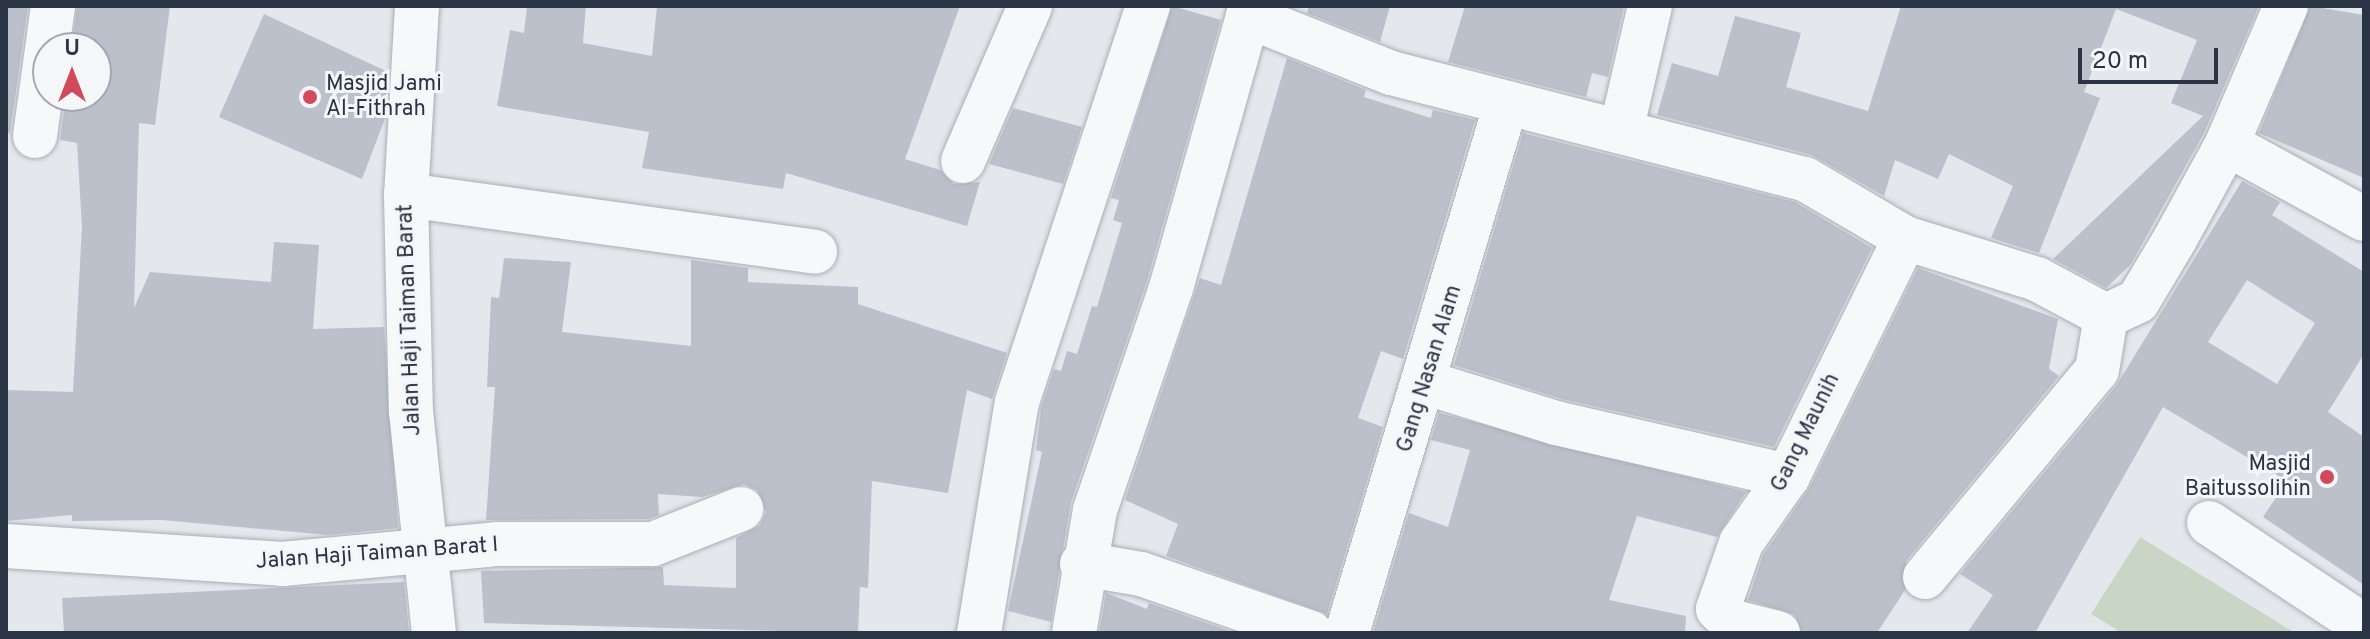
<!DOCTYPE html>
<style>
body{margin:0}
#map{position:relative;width:2370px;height:639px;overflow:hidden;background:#e4e7ec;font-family:Overpass,sans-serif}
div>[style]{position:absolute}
.green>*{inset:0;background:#c9d6c5}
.building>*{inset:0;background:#bbc0ca}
.roads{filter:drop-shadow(0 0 2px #a9aeb7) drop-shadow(0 0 2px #a9aeb7)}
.street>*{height:44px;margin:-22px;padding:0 22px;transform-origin:22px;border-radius:22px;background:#f7f8fa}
.dots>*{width:22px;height:22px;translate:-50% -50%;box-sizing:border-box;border:4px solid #f4f6f9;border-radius:50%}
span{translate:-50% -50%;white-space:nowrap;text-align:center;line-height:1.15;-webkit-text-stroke:6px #f4f6f9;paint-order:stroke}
.poi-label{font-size:22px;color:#2b3445}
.left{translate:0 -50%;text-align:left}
.right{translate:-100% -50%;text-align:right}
.street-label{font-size:22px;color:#2b3445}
.frame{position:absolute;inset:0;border:8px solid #2b3445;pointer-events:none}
.north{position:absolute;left:32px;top:32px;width:80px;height:80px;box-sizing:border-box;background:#f4f6f9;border:2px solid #a4a8b1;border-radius:50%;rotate:0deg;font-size:22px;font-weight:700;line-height:32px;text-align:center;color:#2b3445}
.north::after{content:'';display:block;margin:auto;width:28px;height:36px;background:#d1495b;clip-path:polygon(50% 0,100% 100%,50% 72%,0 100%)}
.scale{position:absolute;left:2078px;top:48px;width:140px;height:36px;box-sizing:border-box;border:4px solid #2b3445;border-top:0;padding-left:10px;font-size:24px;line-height:28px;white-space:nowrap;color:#2b3445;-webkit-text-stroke:6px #f4f6f9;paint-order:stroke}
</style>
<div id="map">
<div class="green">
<div style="clip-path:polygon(2140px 537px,2295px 633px,2122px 633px,2091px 614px)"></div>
</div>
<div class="building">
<div style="clip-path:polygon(6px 6px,28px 6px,10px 133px,6px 132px)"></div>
<div style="clip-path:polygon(77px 6px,170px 6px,155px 125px,139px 123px,134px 308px,150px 272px,271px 282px,274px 242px,319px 245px,313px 329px,384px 327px,398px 528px,328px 535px,162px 520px,72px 521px,72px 515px,6px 521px,6px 390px,73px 392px,82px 227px,77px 143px,60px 140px,66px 96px,96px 96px,96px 48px,72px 48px)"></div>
<div style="clip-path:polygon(527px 6px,586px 6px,583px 43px,652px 56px,657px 6px,960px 6px,905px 159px,940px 170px,954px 184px,980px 182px,967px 226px,786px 173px,783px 189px,642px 168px,649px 132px,497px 106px,510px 30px,524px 33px)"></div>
<div style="clip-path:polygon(1172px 6px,1221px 20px,1147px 281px,1071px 502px,1051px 622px,1008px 611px,1042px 452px,1036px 450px,1041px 408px,1054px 369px,1061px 371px,1067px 351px,1077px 354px,1092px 306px,1097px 307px,1122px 223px,1113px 220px,1119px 200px,1111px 198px)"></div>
<div style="clip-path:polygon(1309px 6px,1390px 6px,1380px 42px,1307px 13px)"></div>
<div style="clip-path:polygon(1465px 6px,1624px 6px,1608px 77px,1592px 73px,1586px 97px,1448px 62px)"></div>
<div style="clip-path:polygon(1901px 6px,2259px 6px,2204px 133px,2131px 264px,2106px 288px,2053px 259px,2203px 116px,2171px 103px,2197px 40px,2116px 9px,2084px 92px,2100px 98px,2039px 253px,1991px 238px,2013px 186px,1949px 154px,1938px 179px,1895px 160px,1884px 196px,1812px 155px,1657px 115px,1672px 63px,1718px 76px,1735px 16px,1801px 33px,1786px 87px,1868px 111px)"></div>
<div style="clip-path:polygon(2310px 6px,2364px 15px,2364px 178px,2259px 133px)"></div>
<div style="clip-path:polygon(264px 14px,388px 72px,386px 116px,362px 179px,219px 117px)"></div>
<div style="clip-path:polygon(1287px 58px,1366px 90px,1364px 97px,1431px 118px,1433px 110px,1475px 120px,1403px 359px,1381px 351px,1358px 418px,1383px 427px,1327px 614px,1166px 556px,1178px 524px,1125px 500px,1200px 278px,1221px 285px)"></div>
<div style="clip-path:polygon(1013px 108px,1082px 127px,1063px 184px,989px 164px)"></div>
<div style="clip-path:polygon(1523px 133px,1795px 202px,1872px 248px,1774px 447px,1562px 399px,1454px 365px)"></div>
<div style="clip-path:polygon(evenodd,2242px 181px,2280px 202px,2272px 215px,2364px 272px,2364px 354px,2328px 412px,2364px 437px,2364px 585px,2263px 517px,2287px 481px,2163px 407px,2035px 633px,1967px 633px,1993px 595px,1960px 574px,2116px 386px,2242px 181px,2247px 280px,2315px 323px,2277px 384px,2208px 342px,2247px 280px)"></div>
<div style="clip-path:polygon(504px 258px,571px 262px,562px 332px,691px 346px,691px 260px,748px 268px,748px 282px,858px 287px,858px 304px,1007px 353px,992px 399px,967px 390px,948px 493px,872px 481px,868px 588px,860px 587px,858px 633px,484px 623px,481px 571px,663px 567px,664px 585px,736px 588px,736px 538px,760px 525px,766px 512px,757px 490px,744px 484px,702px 497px,658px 494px,659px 515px,648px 519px,486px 520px,495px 387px,487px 387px,491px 297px,499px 298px)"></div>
<div style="clip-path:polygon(1918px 268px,2058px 319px,2049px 369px,2059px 376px,1906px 561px,1905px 590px,1877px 633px,1802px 633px,1795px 615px,1748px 600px,1763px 555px,1810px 487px)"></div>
<div style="clip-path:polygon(1439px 413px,1746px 492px,1717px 537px,1637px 516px,1609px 600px,1686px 616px,1685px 633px,1373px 633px,1409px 513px,1448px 527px,1470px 450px,1431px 440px)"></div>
<div style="clip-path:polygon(404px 582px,409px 633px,64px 633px,62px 598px)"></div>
<div style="clip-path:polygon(1106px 593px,1147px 609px,1149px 603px,1235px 633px,1099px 633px)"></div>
</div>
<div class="roads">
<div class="street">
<div style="left:417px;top:6px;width:189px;rotate:93.3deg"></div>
<div style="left:406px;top:195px;width:216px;rotate:88.7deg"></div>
<div style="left:411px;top:411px;width:223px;rotate:84.1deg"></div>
<div style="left:1251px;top:6px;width:10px;rotate:107deg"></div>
<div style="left:1248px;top:16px;width:154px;rotate:21.7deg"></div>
<div style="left:1391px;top:73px;width:427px;rotate:14.4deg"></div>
<div style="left:1805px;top:179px;width:116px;rotate:30.5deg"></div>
<div style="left:1905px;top:238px;width:138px;rotate:17.3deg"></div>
<div style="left:2037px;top:279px;width:78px;rotate:28.2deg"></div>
<div style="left:2106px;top:316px;width:35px;rotate:-25deg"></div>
<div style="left:2138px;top:301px;width:72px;rotate:-59.2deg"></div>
<div style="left:2175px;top:239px;width:108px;rotate:-61.3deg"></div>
<div style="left:2227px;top:144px;width:150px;rotate:-66.9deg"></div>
<div style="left:1622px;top:127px;width:124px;rotate:-77deg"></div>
<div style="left:35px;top:136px;width:131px;rotate:-82.1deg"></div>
<div style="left:2227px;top:144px;width:156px;rotate:28.7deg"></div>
<div style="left:963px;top:161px;width:169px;rotate:-66.6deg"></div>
<div style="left:406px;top:195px;width:413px;rotate:7.9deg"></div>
<div style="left:1427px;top:383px;width:135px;rotate:17.2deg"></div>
<div style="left:1556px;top:423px;width:238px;rotate:12.9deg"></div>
<div style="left:2209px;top:523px;width:186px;rotate:33.6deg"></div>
<div style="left:6px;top:546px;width:277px;rotate:3.7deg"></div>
<div style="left:282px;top:564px;width:217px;rotate:-5.3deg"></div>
<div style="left:498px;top:544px;width:155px"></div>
<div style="left:653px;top:544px;width:95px;rotate:-21.7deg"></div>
<div style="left:1082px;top:564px;width:60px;rotate:9.6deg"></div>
<div style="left:1141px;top:574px;width:180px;rotate:19.1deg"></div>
<div style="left:1925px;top:577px;width:269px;rotate:-50.3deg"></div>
<div style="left:2097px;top:370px;width:55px;rotate:-80.5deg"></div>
<div style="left:979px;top:633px;width:234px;rotate:-80.7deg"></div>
<div style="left:1017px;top:402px;width:417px;rotate:-71.7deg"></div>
<div style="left:1074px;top:633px;width:125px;rotate:-80.3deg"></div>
<div style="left:1095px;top:510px;width:235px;rotate:-71.1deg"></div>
<div style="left:1171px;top:288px;width:283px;rotate:-74.2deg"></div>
<div style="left:1347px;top:633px;width:552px;rotate:-73.27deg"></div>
<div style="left:1778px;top:633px;width:49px;rotate:-166deg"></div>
<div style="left:1730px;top:621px;width:17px;rotate:-135deg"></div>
<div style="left:1718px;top:609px;width:70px;rotate:-70.8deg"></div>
<div style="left:1741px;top:543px;width:82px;rotate:-55deg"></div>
<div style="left:1788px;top:476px;width:265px;rotate:-63.8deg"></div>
</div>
</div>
<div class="dots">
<div style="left:310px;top:97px;background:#d1495b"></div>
<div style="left:2327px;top:477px;background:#d1495b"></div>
</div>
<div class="poi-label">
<span class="left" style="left:326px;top:97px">Masjid Jami<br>Al-Fithrah</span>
<span class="right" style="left:2311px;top:477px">Masjid<br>Baitussolihin</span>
</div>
<div class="street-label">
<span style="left:410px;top:320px;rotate:-92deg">Jalan Haji Taiman Barat</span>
<span style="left:1430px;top:369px;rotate:-73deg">Gang Nasan Alam</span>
<span style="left:1806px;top:433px;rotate:-64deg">Gang Maunih</span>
<span style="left:377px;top:554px;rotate:-4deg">Jalan Haji Taiman Barat I</span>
</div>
<div class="frame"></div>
<div class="north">U</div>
<div class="scale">20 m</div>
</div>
